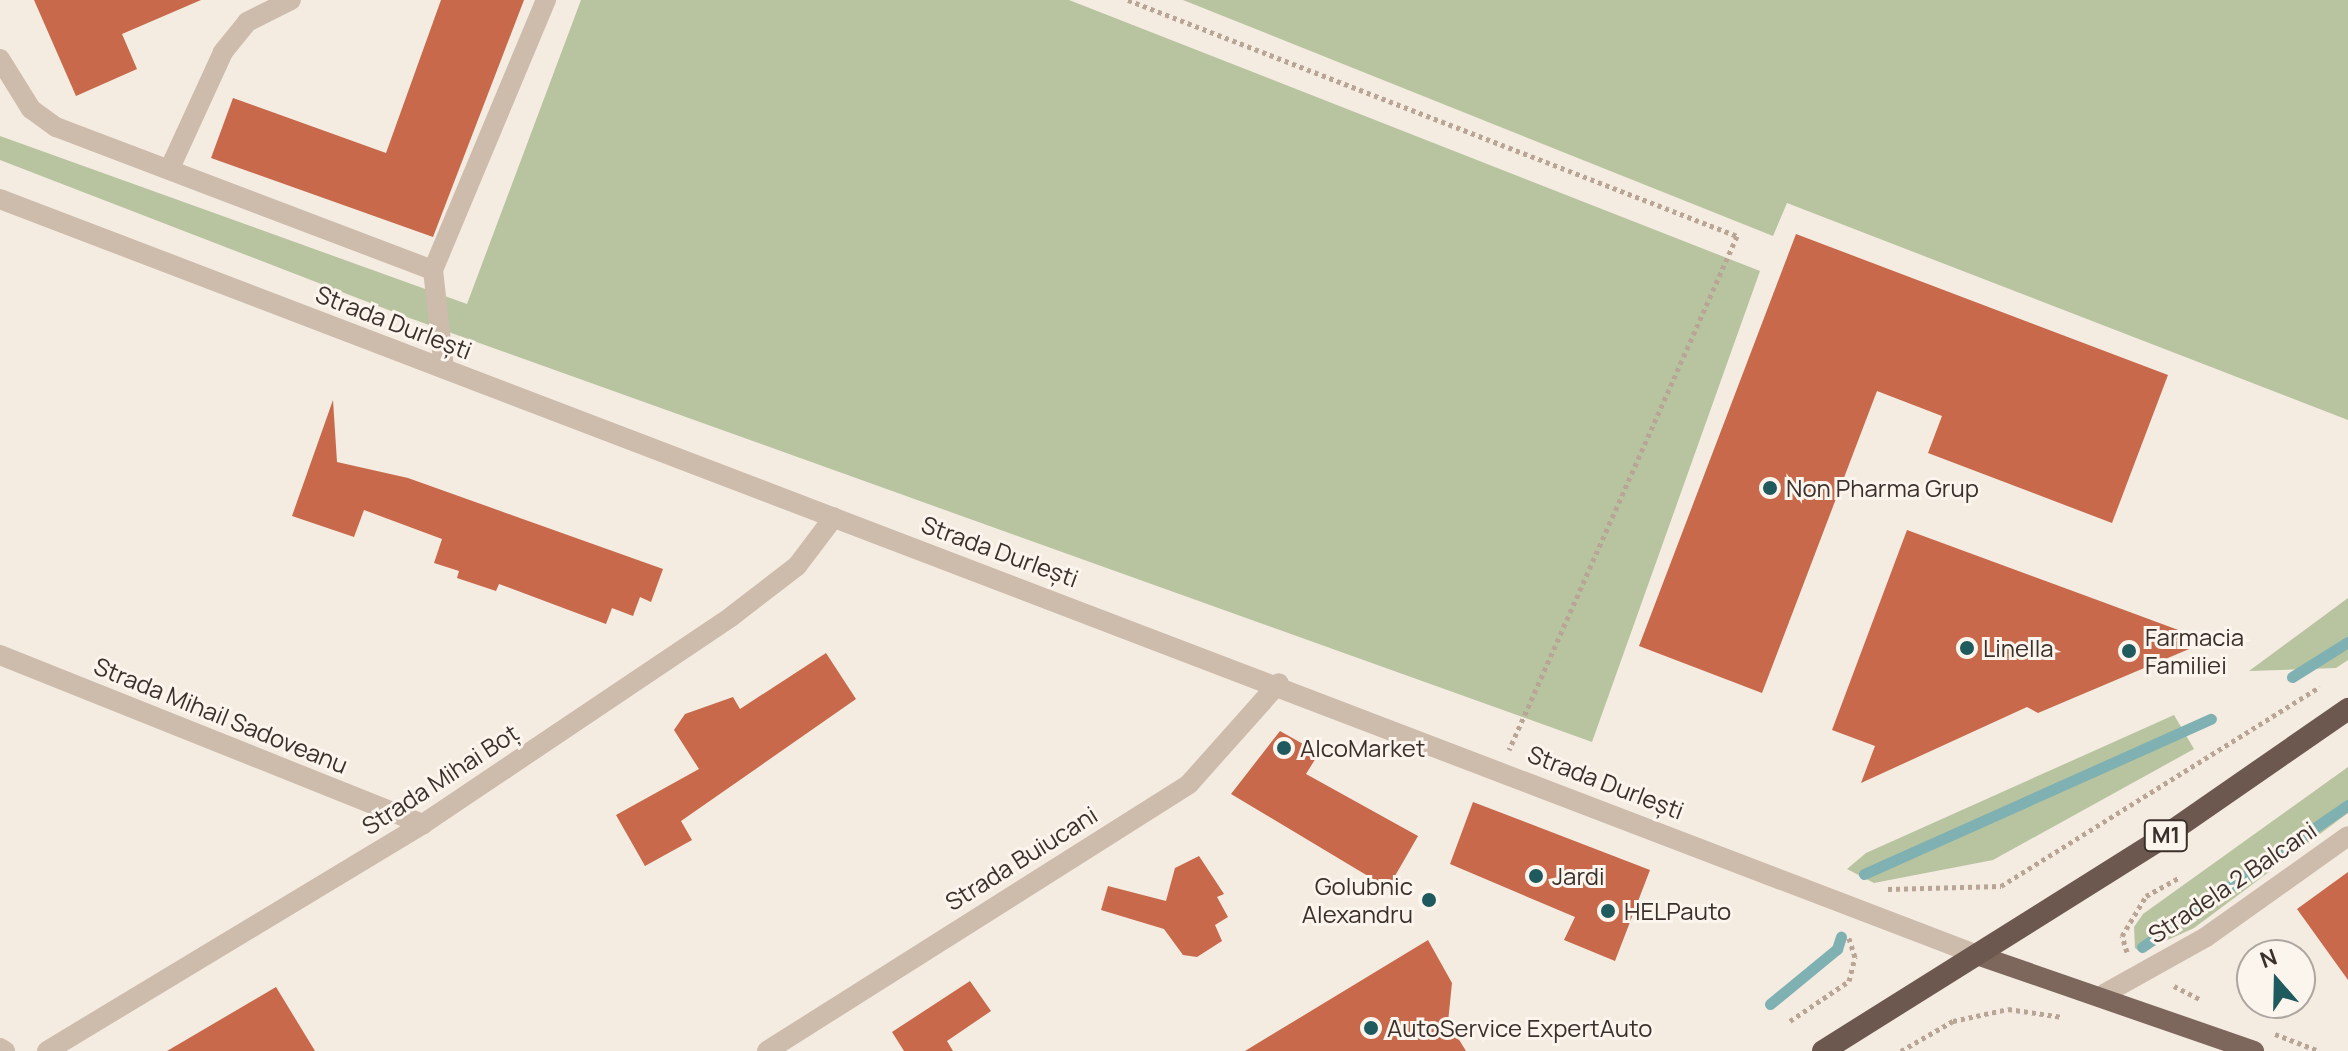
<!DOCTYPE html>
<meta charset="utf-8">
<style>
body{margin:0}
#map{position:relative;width:2348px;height:1051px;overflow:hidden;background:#f4ebe1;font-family:Manrope,sans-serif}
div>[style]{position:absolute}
.green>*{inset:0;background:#b8c4a0}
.stream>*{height:11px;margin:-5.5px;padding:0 5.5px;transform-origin:5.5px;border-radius:5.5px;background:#7fb0b2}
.building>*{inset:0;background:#c8694b}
.path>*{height:5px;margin-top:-2.5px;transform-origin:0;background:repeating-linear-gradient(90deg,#b9a596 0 4px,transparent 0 8px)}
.service>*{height:20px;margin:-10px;padding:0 10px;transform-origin:10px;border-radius:10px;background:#cdbbac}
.minor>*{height:20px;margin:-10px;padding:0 10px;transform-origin:10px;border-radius:10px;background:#cdbbac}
.tertiary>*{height:20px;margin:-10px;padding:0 10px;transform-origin:10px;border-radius:10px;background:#cdbbac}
.primary>*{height:20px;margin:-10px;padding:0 10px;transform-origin:10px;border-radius:10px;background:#7d675c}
.trunk>*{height:22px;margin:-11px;padding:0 11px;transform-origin:11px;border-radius:11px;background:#6c584f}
.dots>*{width:22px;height:22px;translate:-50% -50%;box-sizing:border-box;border:4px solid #fbf5ee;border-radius:50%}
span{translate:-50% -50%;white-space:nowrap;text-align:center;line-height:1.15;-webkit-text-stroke:6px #fbf5ee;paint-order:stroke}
.shield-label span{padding:2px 6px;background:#fbf5ee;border:2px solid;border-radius:6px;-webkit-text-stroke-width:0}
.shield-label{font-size:22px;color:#3b302b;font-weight:700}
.street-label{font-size:24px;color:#3b302b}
.poi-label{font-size:24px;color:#3b302b}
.left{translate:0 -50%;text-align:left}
.right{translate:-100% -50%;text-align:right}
.north{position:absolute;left:2236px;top:939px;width:80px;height:80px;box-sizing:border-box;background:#fbf5ee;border:2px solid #aea6a0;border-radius:50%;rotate:340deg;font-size:22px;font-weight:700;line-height:32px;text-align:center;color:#3b302b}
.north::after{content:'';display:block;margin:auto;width:28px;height:36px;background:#1f5a5e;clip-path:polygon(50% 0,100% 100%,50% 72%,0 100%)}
</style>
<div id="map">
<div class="green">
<div style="clip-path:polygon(581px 0,1069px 0,1760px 271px,1592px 742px,404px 316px,0 160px,0 136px,467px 304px)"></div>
<div style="clip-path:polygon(1183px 0,2348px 0,2348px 420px,1787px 203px,1773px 236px)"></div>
<div style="clip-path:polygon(2348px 598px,2348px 660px,2336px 668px,2249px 671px)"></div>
<div style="clip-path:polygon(2174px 715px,2194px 749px,1993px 860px,1874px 883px,1847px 869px,1866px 853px)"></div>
<div style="clip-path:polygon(2348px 767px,2348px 813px,2194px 928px,2141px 952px,2135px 948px,2134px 927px,2143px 914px)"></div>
</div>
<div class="stream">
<div style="left:2292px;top:677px;width:66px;rotate:-32deg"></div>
<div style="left:1864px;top:874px;width:380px;rotate:-24.1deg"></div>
<div style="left:2142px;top:947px;width:250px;rotate:-34.6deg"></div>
<div style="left:1770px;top:1004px;width:87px;rotate:-39.4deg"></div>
<div style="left:1837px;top:949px;width:13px;rotate:-72deg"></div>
</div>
<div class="building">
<div style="clip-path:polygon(34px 0,201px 0,122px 34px,137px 69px,76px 96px)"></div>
<div style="clip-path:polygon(441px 0,524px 0,433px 237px,211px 158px,233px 98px,386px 153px)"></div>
<div style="clip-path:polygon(1796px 234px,2168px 375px,2112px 523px,1928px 453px,1942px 416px,1877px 391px,1762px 693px,1639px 646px)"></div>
<div style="clip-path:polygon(333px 400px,337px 462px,408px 478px,663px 569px,651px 602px,640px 597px,633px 616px,612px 608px,606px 624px,499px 584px,496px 591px,457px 578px,459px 571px,434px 563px,442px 539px,364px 510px,354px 537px,292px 516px)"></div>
<div style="clip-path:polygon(1907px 530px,2100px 601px,2208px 641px,2038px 713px,2027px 707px,1861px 783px,1875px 746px,1832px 730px)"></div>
<div style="clip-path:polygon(826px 653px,856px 699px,681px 821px,692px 840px,645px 866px,616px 815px,699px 769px,674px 730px,685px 714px,733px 697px,740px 709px)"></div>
<div style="clip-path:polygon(1280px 731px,1319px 753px,1306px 774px,1418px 836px,1388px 888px,1231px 794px)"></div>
<div style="clip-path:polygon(1473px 802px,1650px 870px,1615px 961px,1564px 940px,1575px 917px,1450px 864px)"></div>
<div style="clip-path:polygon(1199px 856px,1224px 894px,1217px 897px,1228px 917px,1215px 925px,1222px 941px,1197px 957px,1183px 955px,1164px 929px,1101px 910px,1108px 886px,1166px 901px,1175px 868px)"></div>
<div style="clip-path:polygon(2348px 872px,2348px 980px,2297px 909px)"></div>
<div style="clip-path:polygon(1428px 940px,1452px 983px,1448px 1022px,1466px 1051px,1245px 1051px)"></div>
<div style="clip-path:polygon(970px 981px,991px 1011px,947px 1041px,953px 1051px,904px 1051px,892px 1032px)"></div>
<div style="clip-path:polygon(276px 987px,315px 1051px,167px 1051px)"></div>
</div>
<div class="path">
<div style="left:1128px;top:0;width:653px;rotate:21.18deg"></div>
<div style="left:1737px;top:236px;width:562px;rotate:113.92deg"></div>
<div style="left:1888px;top:889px;width:113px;rotate:-1.5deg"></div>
<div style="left:2001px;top:886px;width:376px;rotate:-32deg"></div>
<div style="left:2127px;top:952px;width:17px;rotate:-107deg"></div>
<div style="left:2122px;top:936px;width:47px;rotate:-59deg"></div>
<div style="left:2146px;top:896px;width:39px;rotate:-29deg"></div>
<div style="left:2174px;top:986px;width:30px;rotate:27deg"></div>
<div style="left:1790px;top:1021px;width:71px;rotate:-34.1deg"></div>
<div style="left:1849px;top:981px;width:25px;rotate:-76deg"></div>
<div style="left:1855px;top:957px;width:22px;rotate:-108deg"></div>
<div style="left:2275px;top:1034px;width:47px;rotate:21.1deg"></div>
<div style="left:1901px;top:1051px;width:60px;rotate:-30deg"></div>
<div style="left:1953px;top:1021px;width:56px;rotate:-12.3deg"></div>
<div style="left:2008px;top:1009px;width:55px;rotate:8.4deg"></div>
</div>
<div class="service">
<div style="left:0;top:59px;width:59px;rotate:58.2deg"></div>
<div style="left:31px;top:109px;width:31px;rotate:36deg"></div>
<div style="left:56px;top:127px;width:403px;rotate:20.8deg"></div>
<div style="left:433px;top:270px;width:99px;rotate:83.6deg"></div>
<div style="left:170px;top:168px;width:128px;rotate:-65.4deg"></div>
<div style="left:223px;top:52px;width:38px;rotate:-51deg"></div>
<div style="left:247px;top:22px;width:49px;rotate:-26.6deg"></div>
<div style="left:433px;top:270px;width:293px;rotate:-67.3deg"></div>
</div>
<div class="minor">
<div style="left:0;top:655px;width:456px;rotate:21.8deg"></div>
<div style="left:2104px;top:994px;width:117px;rotate:-29.2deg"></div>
<div style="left:2206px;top:937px;width:174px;rotate:-35.4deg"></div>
<div style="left:0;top:1048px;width:6px;rotate:31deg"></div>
<div style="left:47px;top:1051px;width:439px;rotate:-31.1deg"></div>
<div style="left:423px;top:824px;width:372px;rotate:-33.9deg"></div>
<div style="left:732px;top:616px;width:82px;rotate:-37.6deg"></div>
<div style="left:797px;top:566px;width:61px;rotate:-52.9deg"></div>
<div style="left:767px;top:1051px;width:499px;rotate:-32.3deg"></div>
<div style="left:1189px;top:784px;width:135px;rotate:-48.3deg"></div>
</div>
<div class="tertiary">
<div style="left:0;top:199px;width:2120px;rotate:20.92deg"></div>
</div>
<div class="primary">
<div style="left:1980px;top:956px;width:290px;rotate:19.1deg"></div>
</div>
<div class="trunk">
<div style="left:1823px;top:1051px;width:393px;rotate:-32.1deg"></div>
<div style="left:2156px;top:842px;width:234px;rotate:-34.7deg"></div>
</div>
<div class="dots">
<div style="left:1770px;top:488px;background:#1f5a5e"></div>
<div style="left:1967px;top:648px;background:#1f5a5e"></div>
<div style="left:2129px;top:651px;background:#1f5a5e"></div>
<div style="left:1284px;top:748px;background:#1f5a5e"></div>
<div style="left:1536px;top:876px;background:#1f5a5e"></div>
<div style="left:1429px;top:900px;background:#1f5a5e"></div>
<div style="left:1608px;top:911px;background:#1f5a5e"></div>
<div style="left:1371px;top:1028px;background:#1f5a5e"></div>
</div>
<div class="shield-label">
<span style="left:2166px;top:836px">M1</span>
</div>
<div class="street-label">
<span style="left:394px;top:322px;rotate:21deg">Strada Durlești</span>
<span style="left:1000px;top:551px;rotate:20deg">Strada Durlești</span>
<span style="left:221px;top:715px;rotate:22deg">Strada Mihail Sadoveanu</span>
<span style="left:440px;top:779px;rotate:-33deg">Strada Mihai Boț</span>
<span style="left:1606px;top:782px;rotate:21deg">Strada Durlești</span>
<span style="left:1021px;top:858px;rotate:-32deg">Strada Buiucani</span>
<span style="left:2232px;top:882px;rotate:-34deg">Stradela 2 Balcani</span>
</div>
<div class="poi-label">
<span class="left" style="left:1786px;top:488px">Non Pharma Grup</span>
<span class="left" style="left:2145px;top:651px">Farmacia<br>Familiei</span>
<span class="left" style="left:1983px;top:648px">Linella</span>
<span class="left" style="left:1300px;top:748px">AlcoMarket</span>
<span class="left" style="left:1552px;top:876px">Jardi</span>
<span class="right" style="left:1413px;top:900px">Golubnic<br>Alexandru</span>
<span class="left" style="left:1624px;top:911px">HELPauto</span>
<span class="left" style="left:1387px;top:1028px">AutoService ExpertAuto</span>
</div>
<div class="north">N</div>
</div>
